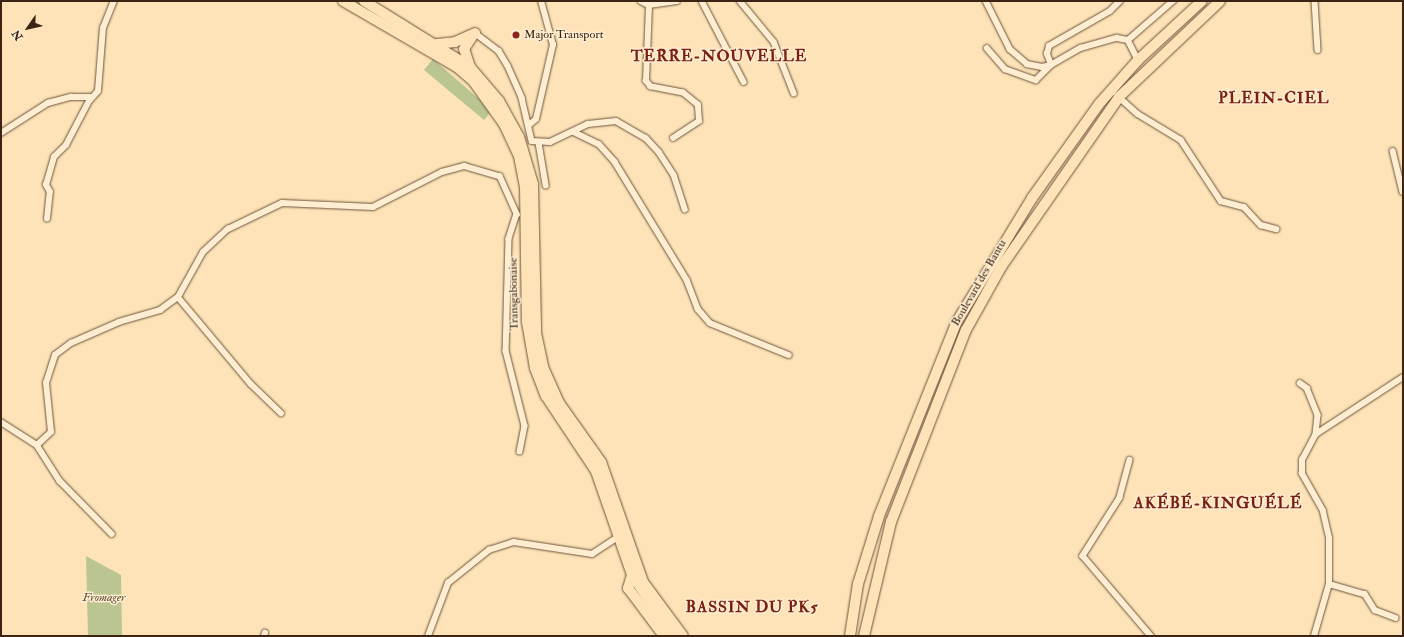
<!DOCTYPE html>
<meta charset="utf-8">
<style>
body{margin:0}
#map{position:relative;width:1404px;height:637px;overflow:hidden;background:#fde3b7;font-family:"IM FELL Double Pica",serif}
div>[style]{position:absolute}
.green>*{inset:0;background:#bac592}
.roads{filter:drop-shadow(0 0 1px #6c543d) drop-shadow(0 0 1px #6c543d)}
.street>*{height:5.5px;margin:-2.75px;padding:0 2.75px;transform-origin:2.75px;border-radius:2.75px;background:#feedd0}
.highway>*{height:10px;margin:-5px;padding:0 5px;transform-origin:5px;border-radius:5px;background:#fde3b7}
.dots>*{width:11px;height:11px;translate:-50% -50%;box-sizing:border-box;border:2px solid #feedd0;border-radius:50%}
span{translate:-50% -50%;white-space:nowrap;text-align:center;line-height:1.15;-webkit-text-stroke:3px #feedd0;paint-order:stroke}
.poi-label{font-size:12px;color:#3c2414}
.left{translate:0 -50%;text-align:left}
.street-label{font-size:12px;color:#3c2414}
.park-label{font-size:12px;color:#5c4c34;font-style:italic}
.district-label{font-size:16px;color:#7a1f14;font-weight:700;letter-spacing:1px}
.frame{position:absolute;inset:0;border:2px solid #3c2414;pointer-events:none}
.north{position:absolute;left:8px;top:8px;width:40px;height:40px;-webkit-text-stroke:3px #feedd0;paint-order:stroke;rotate:236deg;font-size:11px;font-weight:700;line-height:16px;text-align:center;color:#3c2414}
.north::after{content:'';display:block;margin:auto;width:14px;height:18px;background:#3c2414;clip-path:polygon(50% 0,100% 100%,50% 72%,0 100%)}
</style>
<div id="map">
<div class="green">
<div style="clip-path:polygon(433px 59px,479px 99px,490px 113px,484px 120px,424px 70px)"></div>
<div style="clip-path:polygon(86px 556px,121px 575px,122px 636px,88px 636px)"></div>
</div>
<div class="roads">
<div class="street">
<div style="left:641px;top:1px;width:9px;rotate:27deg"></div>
<div style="left:702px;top:1px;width:91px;rotate:62.6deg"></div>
<div style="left:740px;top:1px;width:53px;rotate:50.3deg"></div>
<div style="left:774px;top:42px;width:55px;rotate:68.6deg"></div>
<div style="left:986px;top:1px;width:54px;rotate:63.4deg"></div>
<div style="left:1010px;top:49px;width:23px;rotate:41deg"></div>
<div style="left:1027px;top:64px;width:15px;rotate:11deg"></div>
<div style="left:1042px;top:67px;width:9px;rotate:-13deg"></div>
<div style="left:1051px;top:65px;width:34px;rotate:-30deg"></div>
<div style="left:1081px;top:48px;width:37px;rotate:-16deg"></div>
<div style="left:1117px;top:38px;width:11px;rotate:10deg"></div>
<div style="left:1128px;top:40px;width:22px;rotate:63deg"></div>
<div style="left:1315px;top:1px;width:49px;rotate:86.5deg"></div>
<div style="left:475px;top:33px;width:30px;rotate:37deg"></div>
<div style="left:499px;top:51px;width:17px;rotate:59deg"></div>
<div style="left:508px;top:66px;width:35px;rotate:66deg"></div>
<div style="left:522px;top:98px;width:44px;rotate:76.9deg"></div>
<div style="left:532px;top:141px;width:18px;rotate:3deg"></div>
<div style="left:550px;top:142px;width:42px;rotate:-25.3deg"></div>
<div style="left:588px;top:124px;width:28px;rotate:-6deg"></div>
<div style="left:616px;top:121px;width:34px;rotate:30deg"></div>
<div style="left:646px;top:138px;width:19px;rotate:47deg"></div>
<div style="left:659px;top:152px;width:27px;rotate:57deg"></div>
<div style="left:674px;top:175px;width:36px;rotate:72deg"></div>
<div style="left:1128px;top:40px;width:60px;rotate:-40.9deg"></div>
<div style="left:987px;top:48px;width:28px;rotate:49deg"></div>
<div style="left:1005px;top:69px;width:33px;rotate:20deg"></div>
<div style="left:1036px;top:80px;width:21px;rotate:-45deg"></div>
<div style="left:1051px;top:65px;width:12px;rotate:-110deg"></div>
<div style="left:1047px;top:54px;width:8px;rotate:-76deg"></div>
<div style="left:1049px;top:46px;width:70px;rotate:-29.8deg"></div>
<div style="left:1110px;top:11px;width:14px;rotate:-45deg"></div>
<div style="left:1119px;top:97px;width:25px;rotate:42deg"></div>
<div style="left:1138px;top:114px;width:50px;rotate:31.2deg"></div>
<div style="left:1181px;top:140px;width:73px;rotate:56.7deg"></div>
<div style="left:1221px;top:201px;width:24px;rotate:15deg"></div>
<div style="left:1244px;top:207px;width:25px;rotate:47deg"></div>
<div style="left:1261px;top:225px;width:16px;rotate:15deg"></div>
<div style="left:529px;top:125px;width:9px;rotate:-41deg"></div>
<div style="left:536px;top:119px;width:76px;rotate:-77.1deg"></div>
<div style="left:553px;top:45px;width:46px;rotate:-105.3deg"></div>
<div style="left:574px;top:132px;width:28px;rotate:26deg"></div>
<div style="left:599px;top:144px;width:24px;rotate:48deg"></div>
<div style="left:615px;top:162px;width:138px;rotate:58.6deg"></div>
<div style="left:687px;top:280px;width:31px;rotate:69deg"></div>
<div style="left:698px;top:309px;width:18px;rotate:49deg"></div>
<div style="left:710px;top:323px;width:85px;rotate:22.1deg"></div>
<div style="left:1px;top:133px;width:56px;rotate:-32.6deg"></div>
<div style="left:48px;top:103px;width:24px;rotate:-15deg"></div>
<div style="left:71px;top:97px;width:20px"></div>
<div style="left:673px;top:138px;width:31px;rotate:-33deg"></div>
<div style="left:699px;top:121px;width:16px;rotate:-94deg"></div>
<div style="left:698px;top:105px;width:19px;rotate:-141deg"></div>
<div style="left:683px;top:93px;width:33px;rotate:-169deg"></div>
<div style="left:651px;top:87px;width:8px;rotate:-130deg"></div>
<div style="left:646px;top:81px;width:76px;rotate:-87.7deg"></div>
<div style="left:649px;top:5px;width:28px;rotate:-8deg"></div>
<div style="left:539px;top:143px;width:43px;rotate:80.5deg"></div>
<div style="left:1393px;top:151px;width:42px;rotate:76.3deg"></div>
<div style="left:47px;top:219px;width:27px;rotate:-84deg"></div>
<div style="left:50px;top:192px;width:8px;rotate:-120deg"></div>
<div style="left:46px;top:185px;width:29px;rotate:-74deg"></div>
<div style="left:54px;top:157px;width:17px;rotate:-45deg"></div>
<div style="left:66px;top:145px;width:50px;rotate:-62.4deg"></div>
<div style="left:89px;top:101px;width:13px;rotate:-48deg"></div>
<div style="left:98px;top:91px;width:63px;rotate:-85.5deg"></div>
<div style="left:103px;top:28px;width:29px;rotate:-68deg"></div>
<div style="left:178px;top:297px;width:114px;rotate:50deg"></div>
<div style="left:251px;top:384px;width:42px;rotate:44deg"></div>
<div style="left:1300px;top:383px;width:9px;rotate:36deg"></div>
<div style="left:1307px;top:388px;width:29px;rotate:68deg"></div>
<div style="left:1318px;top:415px;width:19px;rotate:96deg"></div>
<div style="left:1px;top:422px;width:43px;rotate:32.6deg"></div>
<div style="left:37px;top:445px;width:43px;rotate:57.4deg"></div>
<div style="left:60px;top:481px;width:74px;rotate:45.5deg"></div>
<div style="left:37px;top:445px;width:19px;rotate:-43deg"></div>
<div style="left:51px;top:432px;width:49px;rotate:-95.8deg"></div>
<div style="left:46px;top:383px;width:29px;rotate:-72deg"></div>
<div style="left:55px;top:355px;width:20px;rotate:-37deg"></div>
<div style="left:71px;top:343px;width:52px;rotate:-23.6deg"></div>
<div style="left:119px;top:322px;width:43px;rotate:-16.3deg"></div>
<div style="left:160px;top:310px;width:22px;rotate:-36deg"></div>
<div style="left:178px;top:297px;width:51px;rotate:-60.9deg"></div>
<div style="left:203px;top:252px;width:34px;rotate:-43deg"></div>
<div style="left:228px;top:229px;width:60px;rotate:-25.7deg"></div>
<div style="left:282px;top:203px;width:91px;rotate:2.5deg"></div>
<div style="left:373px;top:207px;width:77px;rotate:-26.9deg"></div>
<div style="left:442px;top:172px;width:23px;rotate:-15deg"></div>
<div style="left:464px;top:166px;width:37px;rotate:16deg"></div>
<div style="left:500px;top:176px;width:42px;rotate:65.9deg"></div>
<div style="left:517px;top:214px;width:26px;rotate:108deg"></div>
<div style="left:509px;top:239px;width:112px;rotate:91.5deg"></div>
<div style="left:506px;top:351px;width:77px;rotate:75.8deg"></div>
<div style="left:525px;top:426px;width:26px;rotate:101deg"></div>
<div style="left:1130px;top:460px;width:39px;rotate:105deg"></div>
<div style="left:1120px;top:498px;width:69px;rotate:122.5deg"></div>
<div style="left:1083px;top:556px;width:105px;rotate:49.6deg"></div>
<div style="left:1329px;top:584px;width:37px;rotate:16deg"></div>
<div style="left:1365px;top:594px;width:19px;rotate:58deg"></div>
<div style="left:1375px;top:610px;width:22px;rotate:21deg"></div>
<div style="left:264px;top:636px;width:3px;rotate:-72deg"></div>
<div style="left:428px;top:636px;width:57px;rotate:-69.3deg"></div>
<div style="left:448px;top:583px;width:53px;rotate:-38.8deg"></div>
<div style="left:489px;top:550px;width:26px;rotate:-18deg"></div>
<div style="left:514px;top:542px;width:79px;rotate:8.7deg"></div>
<div style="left:592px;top:554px;width:31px;rotate:-33deg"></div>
<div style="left:1314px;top:636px;width:54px;rotate:-73.9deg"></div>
<div style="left:1329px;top:584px;width:46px;rotate:-90deg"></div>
<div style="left:1329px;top:538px;width:28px;rotate:-103deg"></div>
<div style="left:1323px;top:511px;width:43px;rotate:-119.6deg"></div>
<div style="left:1302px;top:474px;width:14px;rotate:-90deg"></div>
<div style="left:1302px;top:460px;width:30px;rotate:-62deg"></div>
<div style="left:1316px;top:434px;width:104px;rotate:-33.2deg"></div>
</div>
<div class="highway">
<div style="left:343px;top:1px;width:132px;rotate:30.1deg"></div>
<div style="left:457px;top:67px;width:23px;rotate:41deg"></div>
<div style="left:474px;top:82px;width:52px;rotate:54.5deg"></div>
<div style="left:504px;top:124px;width:35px;rotate:65deg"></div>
<div style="left:519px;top:156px;width:31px;rotate:79deg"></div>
<div style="left:525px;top:186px;width:136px;rotate:89.2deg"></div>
<div style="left:527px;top:322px;width:47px;rotate:80.1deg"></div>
<div style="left:535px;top:368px;width:30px;rotate:69deg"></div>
<div style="left:546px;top:396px;width:90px;rotate:56.3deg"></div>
<div style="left:596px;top:471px;width:110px;rotate:70.9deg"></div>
<div style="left:632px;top:575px;width:73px;rotate:56.1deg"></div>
<div style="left:364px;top:1px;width:125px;rotate:31.9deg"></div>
<div style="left:470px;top:67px;width:45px;rotate:49.5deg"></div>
<div style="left:499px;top:101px;width:41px;rotate:60.9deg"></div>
<div style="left:519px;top:137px;width:49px;rotate:73.4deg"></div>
<div style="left:533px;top:184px;width:149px;rotate:88.8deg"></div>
<div style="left:536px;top:333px;width:35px;rotate:78deg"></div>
<div style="left:543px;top:367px;width:39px;rotate:66deg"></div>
<div style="left:559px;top:403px;width:72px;rotate:54.6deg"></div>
<div style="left:601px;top:462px;width:127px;rotate:70.7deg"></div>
<div style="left:643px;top:582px;width:67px;rotate:53.5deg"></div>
<div style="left:437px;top:44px;width:18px;rotate:-6deg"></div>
<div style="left:455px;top:42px;width:22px;rotate:-24deg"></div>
<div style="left:470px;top:67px;width:19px;rotate:-108deg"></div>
<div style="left:464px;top:49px;width:17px;rotate:-57deg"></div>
<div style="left:632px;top:575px;width:14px;rotate:107deg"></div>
<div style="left:628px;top:588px;width:60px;rotate:53.1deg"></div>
<div style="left:850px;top:636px;width:53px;rotate:-81.3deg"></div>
<div style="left:858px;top:584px;width:71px;rotate:-72.8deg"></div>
<div style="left:879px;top:516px;width:208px;rotate:-68.2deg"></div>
<div style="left:956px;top:323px;width:146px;rotate:-58.7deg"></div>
<div style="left:1032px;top:198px;width:115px;rotate:-54.5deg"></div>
<div style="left:1099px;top:104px;width:59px;rotate:-48.4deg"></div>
<div style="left:1138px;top:60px;width:87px;rotate:-42.7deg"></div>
<div style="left:864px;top:636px;width:117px;rotate:-76.7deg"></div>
<div style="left:891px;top:522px;width:206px;rotate:-68.7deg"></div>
<div style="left:966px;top:330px;width:72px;rotate:-60.9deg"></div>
<div style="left:1001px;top:267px;width:207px;rotate:-55.2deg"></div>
<div style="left:1119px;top:97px;width:139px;rotate:-43.5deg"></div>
</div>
</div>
<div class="dots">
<div style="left:516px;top:35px;background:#8f2418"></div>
</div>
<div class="poi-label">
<span class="left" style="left:524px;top:35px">Major Transport</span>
</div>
<div class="street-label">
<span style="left:979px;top:283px;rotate:-60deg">Boulevard des Bantu</span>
<span style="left:514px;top:294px;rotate:-91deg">Transgabonaise</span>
</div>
<div class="park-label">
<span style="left:104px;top:598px">Fromager</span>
</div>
<div class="district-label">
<span style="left:719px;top:56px">TERRE-NOUVELLE</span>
<span style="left:1274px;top:98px">PLEIN-CIEL</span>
<span style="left:1218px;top:503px">AKÉBÉ-KINGUÉLÉ</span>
<span style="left:752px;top:607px">BASSIN DU PK5</span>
</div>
<div class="frame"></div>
<div class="north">N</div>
</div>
